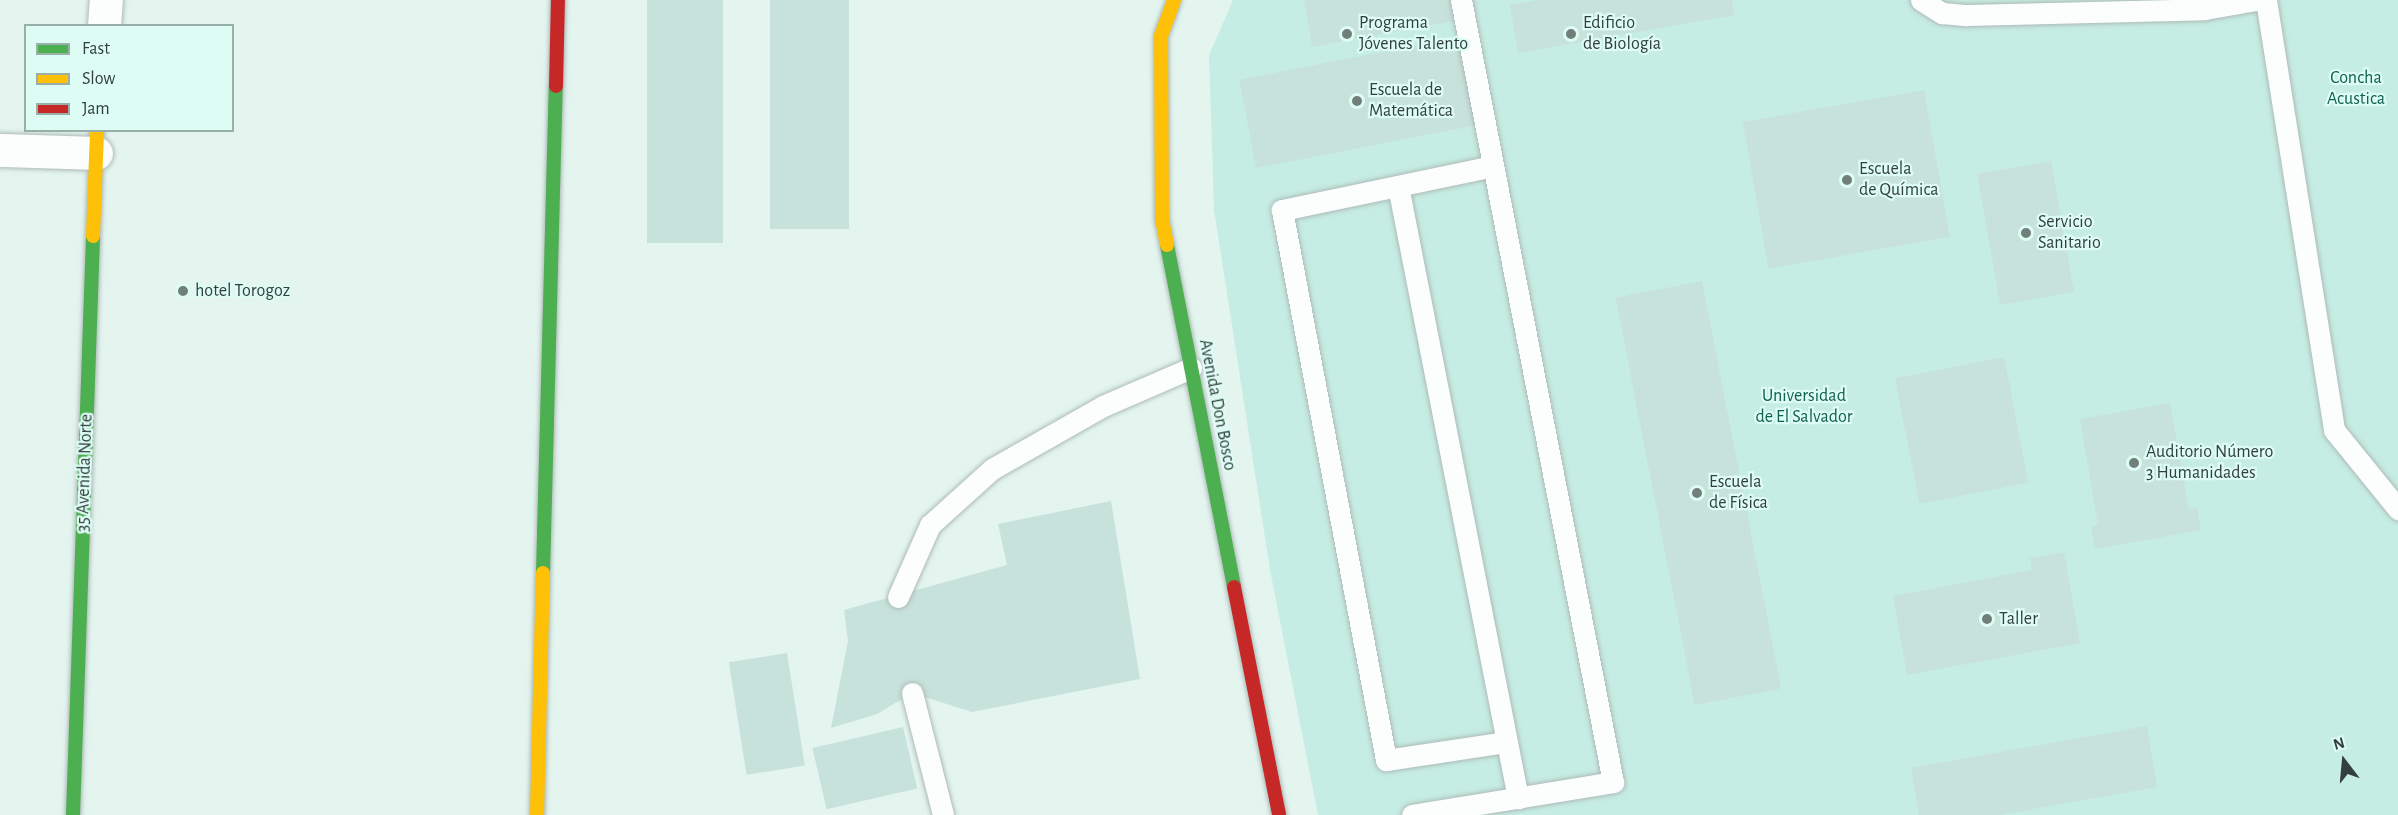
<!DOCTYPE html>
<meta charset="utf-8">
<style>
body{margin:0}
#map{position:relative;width:2398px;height:815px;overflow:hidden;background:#e4f5f0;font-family:"Alegreya Sans",sans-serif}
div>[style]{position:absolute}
.green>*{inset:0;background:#c6ede3}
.building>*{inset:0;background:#c7e2db;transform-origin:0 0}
.roads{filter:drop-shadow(0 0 2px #aebbb7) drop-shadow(0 0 2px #aebbb7)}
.lane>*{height:21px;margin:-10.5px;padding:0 10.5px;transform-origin:10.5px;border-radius:10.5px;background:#fbfefd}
.street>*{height:33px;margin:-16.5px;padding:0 16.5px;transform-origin:16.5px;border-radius:16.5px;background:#fbfefd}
.fast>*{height:14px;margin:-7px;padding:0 7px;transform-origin:7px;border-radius:7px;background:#4caf50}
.slow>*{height:14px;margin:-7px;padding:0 7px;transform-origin:7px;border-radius:7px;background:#ffc107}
.jam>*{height:14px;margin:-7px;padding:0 7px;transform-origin:7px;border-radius:7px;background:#c62828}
.dots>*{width:16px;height:16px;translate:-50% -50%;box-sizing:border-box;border:3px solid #ddfcf4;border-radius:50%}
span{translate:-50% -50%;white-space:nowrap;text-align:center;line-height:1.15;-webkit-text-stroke:4.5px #ddfcf4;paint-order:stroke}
.poi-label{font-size:18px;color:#333f3c}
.left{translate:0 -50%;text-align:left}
.park-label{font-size:18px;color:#106053}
.street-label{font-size:18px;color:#333f3c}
.legend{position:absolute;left:24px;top:24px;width:210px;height:108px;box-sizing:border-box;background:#ddfcf4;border:2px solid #99b0aa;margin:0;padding:8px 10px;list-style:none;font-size:18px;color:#333f3c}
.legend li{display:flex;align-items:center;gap:12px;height:30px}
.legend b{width:30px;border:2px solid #99b0aa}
.north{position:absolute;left:2314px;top:731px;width:60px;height:60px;-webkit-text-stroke:4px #ddfcf4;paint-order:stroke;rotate:344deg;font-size:16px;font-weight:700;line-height:24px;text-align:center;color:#333f3c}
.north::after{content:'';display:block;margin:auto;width:21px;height:27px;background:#333f3c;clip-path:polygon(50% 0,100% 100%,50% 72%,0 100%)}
</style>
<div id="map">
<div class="green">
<div style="clip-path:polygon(1233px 0,2398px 0,2398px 815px,1318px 815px,1270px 570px,1214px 210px,1209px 55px)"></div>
</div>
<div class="building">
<div style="left:647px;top:0;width:76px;height:243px"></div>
<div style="left:770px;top:0;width:79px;height:229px"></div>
<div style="clip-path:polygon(1304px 0,1450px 0,1454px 21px,1312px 47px)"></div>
<div style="clip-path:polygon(1537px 0,1732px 0,1734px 15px,1518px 53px,1510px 5px)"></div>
<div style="left:1459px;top:37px;width:90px;height:224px;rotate:79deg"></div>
<div style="left:1924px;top:90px;width:149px;height:184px;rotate:80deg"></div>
<div style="left:2051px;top:161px;width:133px;height:75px;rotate:80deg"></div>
<div style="left:1702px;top:281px;width:415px;height:88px;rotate:79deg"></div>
<div style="left:2004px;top:357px;width:128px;height:111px;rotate:79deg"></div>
<div style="clip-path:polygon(2170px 403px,2189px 509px,2197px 508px,2201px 530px,2095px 549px,2091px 526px,2098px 525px,2080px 419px)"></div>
<div style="clip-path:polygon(1111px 501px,1140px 679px,972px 712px,912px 693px,877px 714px,831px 728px,848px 641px,844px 610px,1007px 565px,998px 524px)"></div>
<div style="clip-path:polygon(2064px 552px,2080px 643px,1907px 675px,1893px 596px,2032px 570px,2030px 558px)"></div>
<div style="left:787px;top:653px;width:114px;height:59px;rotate:81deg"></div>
<div style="clip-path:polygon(2147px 726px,2157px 787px,2000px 815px,1919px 815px,1911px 768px)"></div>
<div style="left:903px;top:727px;width:63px;height:93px;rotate:77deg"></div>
</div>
<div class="roads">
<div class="lane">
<div style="left:1921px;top:0;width:25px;rotate:32deg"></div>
<div style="left:1942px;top:13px;width:25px;rotate:5deg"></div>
<div style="left:1967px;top:15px;width:238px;rotate:-1.4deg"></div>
<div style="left:2205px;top:9px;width:52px;rotate:-10deg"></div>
<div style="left:2266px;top:0;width:435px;rotate:81deg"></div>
<div style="left:2334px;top:430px;width:102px;rotate:51deg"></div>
<div style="left:1493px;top:166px;width:216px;rotate:168.2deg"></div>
<div style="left:1282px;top:210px;width:560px;rotate:79.29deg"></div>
<div style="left:1386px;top:760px;width:122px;rotate:-8.5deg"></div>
<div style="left:1398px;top:186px;width:624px;rotate:78.91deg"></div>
<div style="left:898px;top:597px;width:79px;rotate:-66deg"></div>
<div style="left:930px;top:525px;width:84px;rotate:-42.1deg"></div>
<div style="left:992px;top:469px;width:128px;rotate:-29.6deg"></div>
<div style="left:1103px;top:406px;width:96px;rotate:-23.4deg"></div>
<div style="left:912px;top:693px;width:126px;rotate:75.7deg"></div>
<div style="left:1412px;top:815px;width:204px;rotate:-9.3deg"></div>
<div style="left:1613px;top:782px;width:797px;rotate:-101deg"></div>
</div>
<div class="street">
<div style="left:104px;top:26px;width:26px;rotate:-86deg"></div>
<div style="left:0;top:150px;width:96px;rotate:1.8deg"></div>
</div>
<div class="fast">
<div style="left:1167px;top:245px;width:349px;rotate:78.9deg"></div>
<div style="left:543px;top:573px;width:487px;rotate:-88.5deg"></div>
<div style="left:73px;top:815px;width:579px;rotate:-88.02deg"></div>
</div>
<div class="slow">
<div style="left:93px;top:236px;width:106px;rotate:-87.8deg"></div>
<div style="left:1167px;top:245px;width:25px;rotate:-101deg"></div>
<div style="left:1162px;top:220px;width:184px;rotate:-90.3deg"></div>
<div style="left:1161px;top:36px;width:38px;rotate:-70deg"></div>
<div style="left:537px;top:815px;width:242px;rotate:-88.6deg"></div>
</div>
<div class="jam">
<div style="left:556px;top:86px;width:86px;rotate:-88.7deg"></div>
<div style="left:1234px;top:587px;width:232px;rotate:78.8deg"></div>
</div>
</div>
<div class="dots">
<div style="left:1347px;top:34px;background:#717f7b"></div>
<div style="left:1571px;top:34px;background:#717f7b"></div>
<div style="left:1357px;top:101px;background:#717f7b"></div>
<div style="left:1847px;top:180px;background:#717f7b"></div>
<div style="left:2026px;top:233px;background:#717f7b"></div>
<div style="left:183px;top:291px;background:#717f7b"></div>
<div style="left:2134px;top:463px;background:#717f7b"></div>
<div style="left:1697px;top:493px;background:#717f7b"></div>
<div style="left:1987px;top:619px;background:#717f7b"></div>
</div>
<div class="poi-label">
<span class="left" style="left:1359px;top:34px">Programa<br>Jóvenes Talento</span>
<span class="left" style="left:1583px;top:34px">Edificio<br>de Biología</span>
<span class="left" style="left:1369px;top:101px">Escuela de<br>Matemática</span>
<span class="left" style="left:1859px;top:180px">Escuela<br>de Química</span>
<span class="left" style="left:2038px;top:233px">Servicio<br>Sanitario</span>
<span class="left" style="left:195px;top:291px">hotel Torogoz</span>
<span class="left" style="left:2146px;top:463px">Auditorio Número<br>3 Humanidades</span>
<span class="left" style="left:1709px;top:493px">Escuela<br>de Física</span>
<span class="left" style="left:1999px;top:619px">Taller</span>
</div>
<div class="park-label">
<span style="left:2356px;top:89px">Concha<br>Acustica</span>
<span style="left:1804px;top:407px">Universidad<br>de El Salvador</span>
</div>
<div class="street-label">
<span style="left:1217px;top:405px;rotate:79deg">Avenida Don Bosco</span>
<span style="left:85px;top:473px;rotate:-88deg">35 Avenida Norte</span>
</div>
<ul class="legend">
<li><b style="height:8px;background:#4caf50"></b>Fast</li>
<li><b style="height:8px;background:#ffc107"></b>Slow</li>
<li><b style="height:8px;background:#c62828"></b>Jam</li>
</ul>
<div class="north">N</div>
</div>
